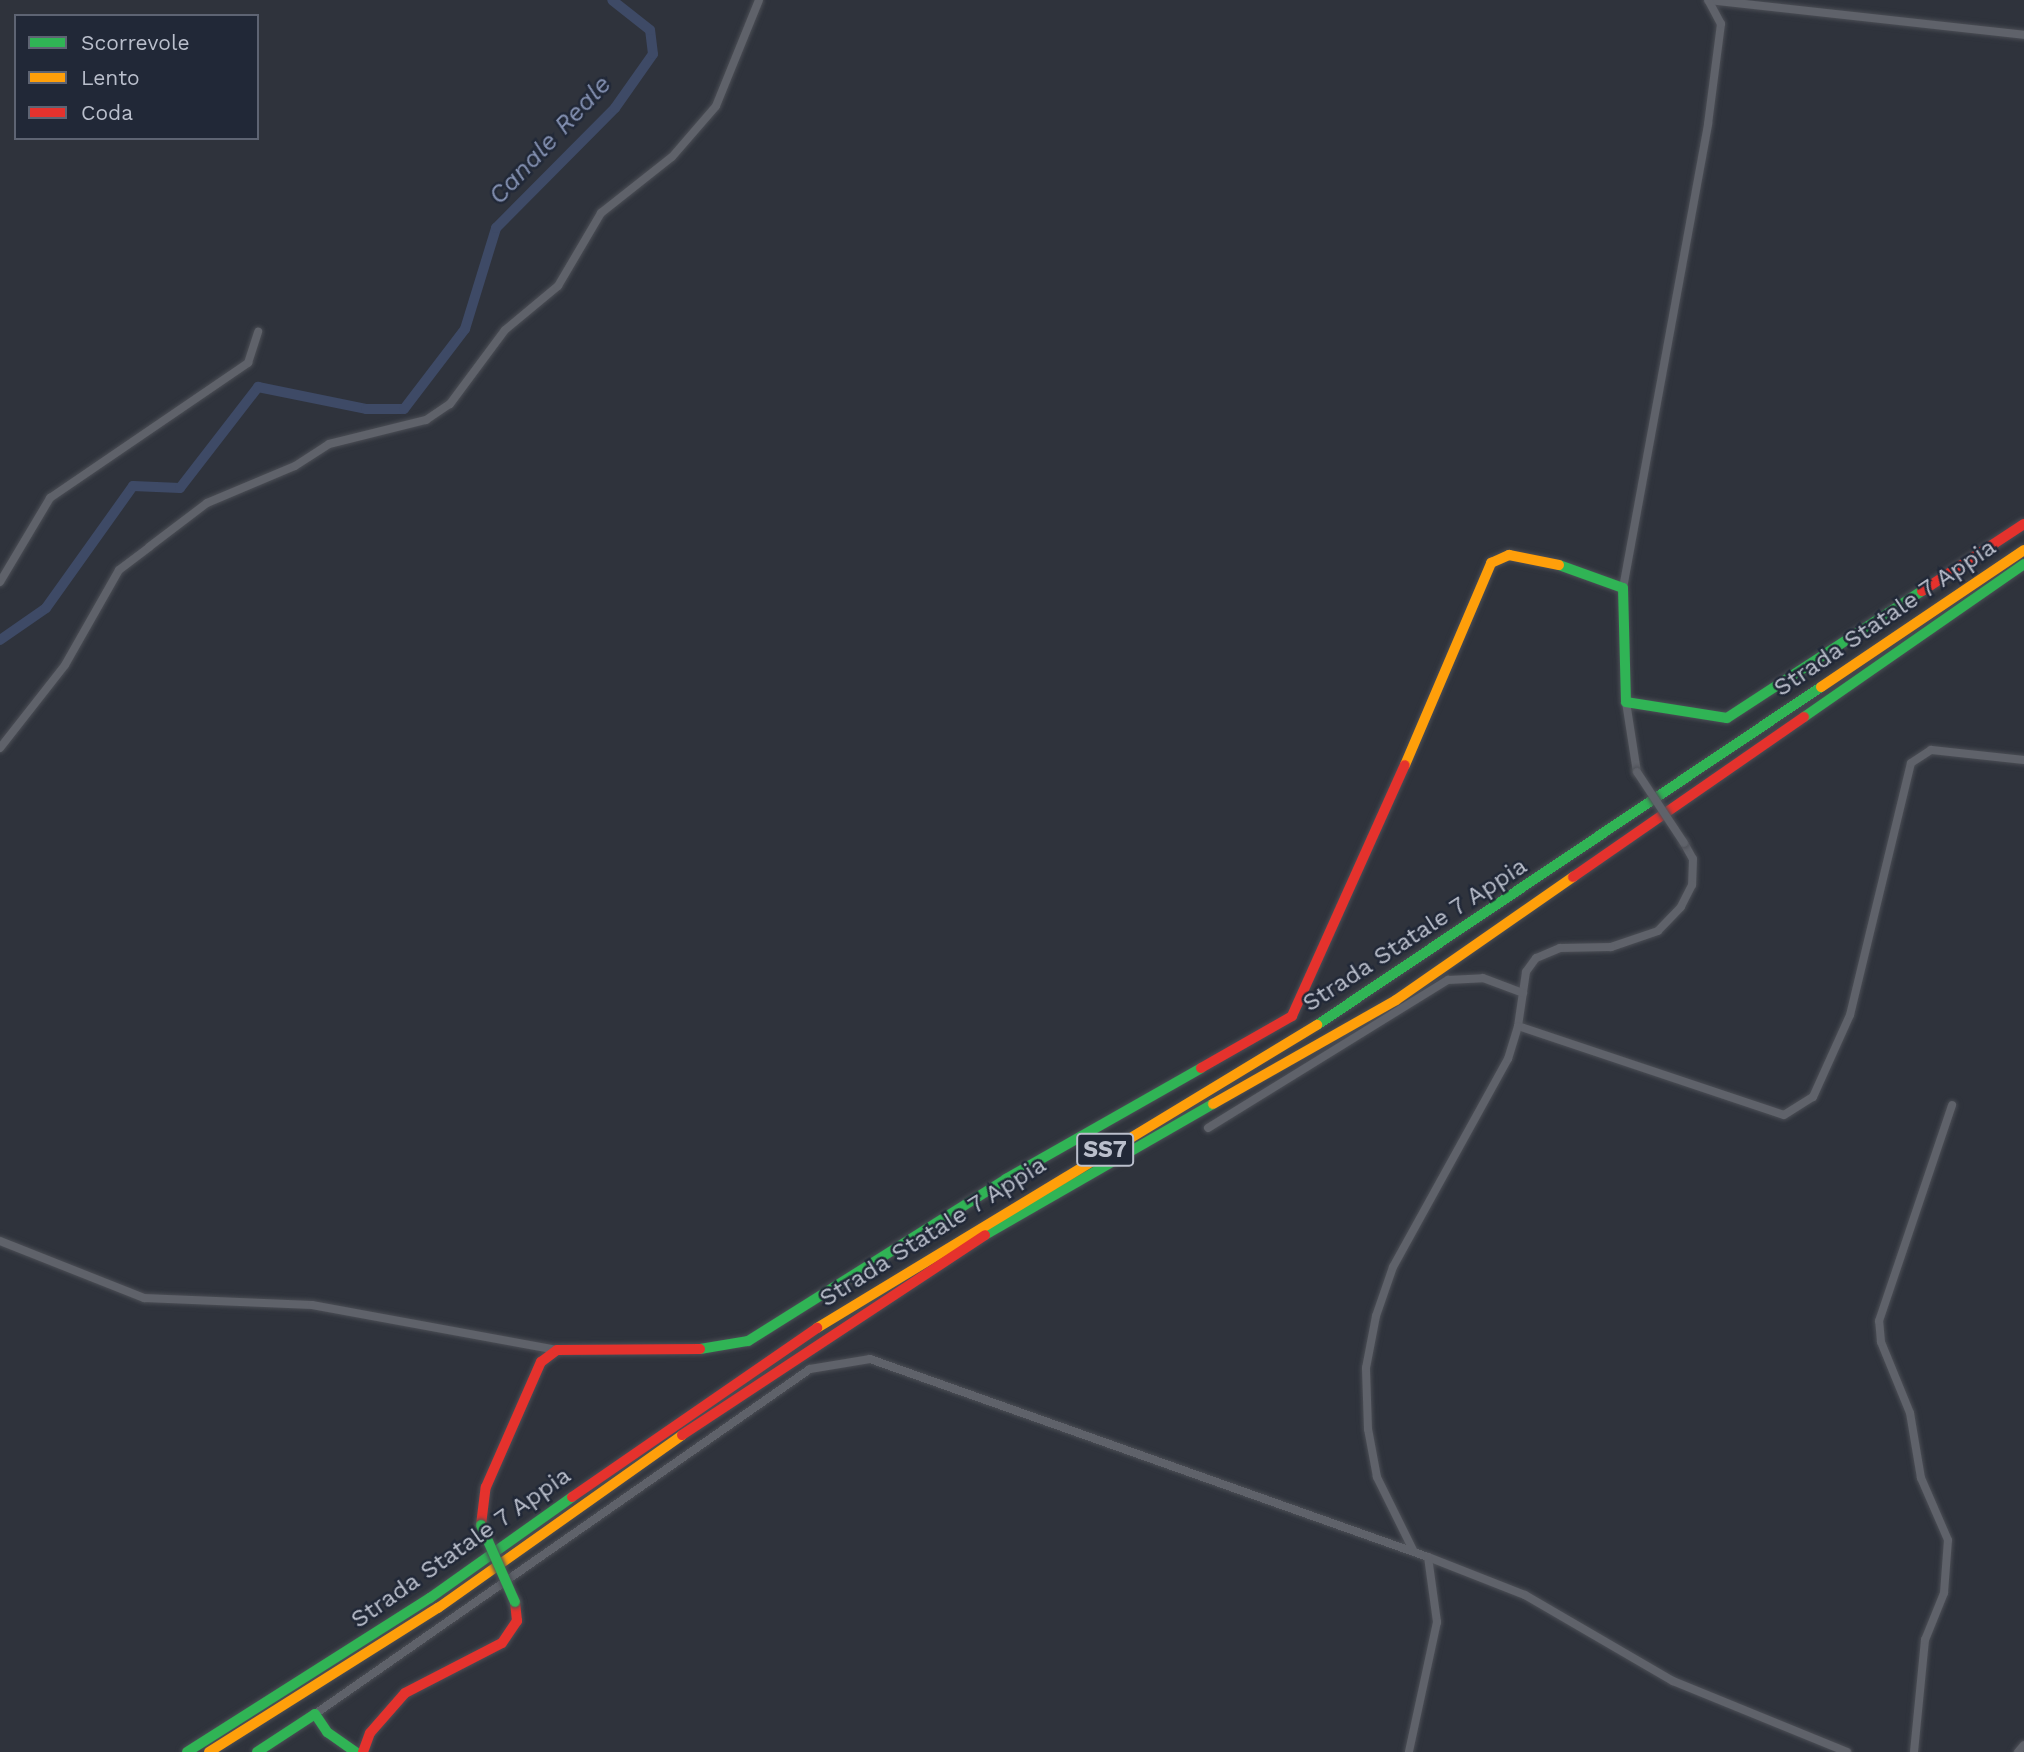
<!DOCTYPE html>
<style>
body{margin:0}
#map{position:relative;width:2024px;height:1752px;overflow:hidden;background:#2f333c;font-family:"Work Sans",sans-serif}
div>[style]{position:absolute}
.canal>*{height:10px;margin:-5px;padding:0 5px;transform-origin:5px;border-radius:5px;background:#3e4a66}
.roads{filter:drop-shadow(0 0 2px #4b4e55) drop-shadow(0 0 2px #4b4e55)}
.street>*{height:8px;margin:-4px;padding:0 4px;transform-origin:4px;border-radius:4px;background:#5f626a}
.fast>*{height:10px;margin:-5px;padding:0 5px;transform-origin:5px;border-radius:5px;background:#30b455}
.slow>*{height:10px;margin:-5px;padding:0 5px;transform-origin:5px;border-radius:5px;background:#ff9f0a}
.jam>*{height:10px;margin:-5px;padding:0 5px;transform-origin:5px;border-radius:5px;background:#e5322d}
.bridges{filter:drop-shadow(0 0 2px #4b4e55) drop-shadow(0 0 2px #4b4e55)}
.street-bridge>*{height:8px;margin:-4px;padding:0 4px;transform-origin:4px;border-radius:4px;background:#5f626a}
.fast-bridge>*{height:10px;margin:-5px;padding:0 5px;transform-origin:5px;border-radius:5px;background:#30b455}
span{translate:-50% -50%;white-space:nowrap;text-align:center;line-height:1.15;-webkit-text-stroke:5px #212837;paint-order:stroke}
.shield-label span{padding:2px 5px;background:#212837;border:2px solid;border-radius:5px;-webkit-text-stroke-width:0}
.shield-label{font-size:23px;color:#babfcc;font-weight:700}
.street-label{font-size:24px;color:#babfcc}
.water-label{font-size:26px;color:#8390b1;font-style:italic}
.legend{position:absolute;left:14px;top:14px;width:245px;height:126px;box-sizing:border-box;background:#212837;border:2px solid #5e6473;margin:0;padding:9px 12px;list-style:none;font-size:21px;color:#babfcc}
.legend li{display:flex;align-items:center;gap:14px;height:35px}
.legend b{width:35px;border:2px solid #5e6473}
</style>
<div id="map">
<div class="canal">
<div style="left:0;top:640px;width:56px;rotate:-34.8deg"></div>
<div style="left:46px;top:608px;width:150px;rotate:-54.5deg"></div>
<div style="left:133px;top:486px;width:47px;rotate:2.4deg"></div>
<div style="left:180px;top:488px;width:128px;rotate:-52.3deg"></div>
<div style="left:258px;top:387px;width:110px;rotate:11.5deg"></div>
<div style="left:366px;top:409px;width:38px"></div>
<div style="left:404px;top:409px;width:101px;rotate:-52.7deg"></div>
<div style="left:465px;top:329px;width:106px;rotate:-72.9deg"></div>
<div style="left:496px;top:228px;width:169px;rotate:-45.2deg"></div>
<div style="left:615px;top:108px;width:66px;rotate:-54.9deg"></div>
<div style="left:653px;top:54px;width:24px;rotate:-97deg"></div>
<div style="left:650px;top:30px;width:48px;rotate:-141.7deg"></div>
</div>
<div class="roads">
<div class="street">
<div style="left:1708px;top:0;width:318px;rotate:6.3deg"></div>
<div style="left:0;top:582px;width:98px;rotate:-59.2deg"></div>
<div style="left:50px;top:498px;width:240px;rotate:-34.3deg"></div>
<div style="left:248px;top:363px;width:33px;rotate:-72deg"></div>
<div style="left:1623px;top:588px;width:472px;rotate:-79.6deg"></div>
<div style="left:1708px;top:124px;width:101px;rotate:-82.6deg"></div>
<div style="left:1721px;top:24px;width:26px;rotate:-118deg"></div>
<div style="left:1626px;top:702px;width:71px;rotate:81.1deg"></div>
<div style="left:0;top:748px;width:105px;rotate:-51.9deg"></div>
<div style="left:65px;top:665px;width:109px;rotate:-60.4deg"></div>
<div style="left:119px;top:570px;width:38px;rotate:-37deg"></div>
<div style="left:149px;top:547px;width:73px;rotate:-37.2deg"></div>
<div style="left:207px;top:503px;width:95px;rotate:-22.8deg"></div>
<div style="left:295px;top:466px;width:40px;rotate:-32.9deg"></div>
<div style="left:329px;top:444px;width:100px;rotate:-13.9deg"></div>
<div style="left:426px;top:420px;width:29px;rotate:-34deg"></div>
<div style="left:450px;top:404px;width:92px;rotate:-53.4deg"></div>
<div style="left:505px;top:330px;width:69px;rotate:-39.7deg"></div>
<div style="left:558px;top:286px;width:85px;rotate:-59.5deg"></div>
<div style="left:601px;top:213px;width:90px;rotate:-38.3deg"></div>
<div style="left:672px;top:157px;width:67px;rotate:-49.2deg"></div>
<div style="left:716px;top:106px;width:114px;rotate:-67.9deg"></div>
<div style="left:1684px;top:843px;width:18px;rotate:61deg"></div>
<div style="left:1693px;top:859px;width:26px;rotate:92deg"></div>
<div style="left:1692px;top:885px;width:25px;rotate:117deg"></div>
<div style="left:1681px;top:907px;width:33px;rotate:134deg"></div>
<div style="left:1658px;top:931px;width:50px;rotate:161.2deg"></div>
<div style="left:1611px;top:947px;width:51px;rotate:178.9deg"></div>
<div style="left:1560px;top:948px;width:26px;rotate:157deg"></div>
<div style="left:1536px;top:958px;width:17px;rotate:126deg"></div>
<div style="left:1526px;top:972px;width:55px;rotate:98.4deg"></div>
<div style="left:1518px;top:1026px;width:280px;rotate:18.5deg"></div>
<div style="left:1784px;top:1115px;width:34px;rotate:-32deg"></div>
<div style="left:1813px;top:1097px;width:90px;rotate:-65.7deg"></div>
<div style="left:1850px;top:1015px;width:259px;rotate:-76.4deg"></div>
<div style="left:1911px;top:763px;width:24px;rotate:-33deg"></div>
<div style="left:1931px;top:750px;width:94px;rotate:6.1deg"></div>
<div style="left:1208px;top:1128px;width:282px;rotate:-31.7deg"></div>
<div style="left:1448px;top:980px;width:35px;rotate:-3deg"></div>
<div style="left:1483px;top:978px;width:43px;rotate:20.6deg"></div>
<div style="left:0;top:1241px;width:155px;rotate:21.6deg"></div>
<div style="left:144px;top:1298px;width:168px;rotate:2.4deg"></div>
<div style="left:312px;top:1305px;width:249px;rotate:10.4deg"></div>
<div style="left:1414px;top:1552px;width:84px;rotate:-116.3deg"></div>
<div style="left:1377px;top:1477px;width:49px;rotate:-100.6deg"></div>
<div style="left:1368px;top:1429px;width:61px;rotate:-91.9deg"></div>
<div style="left:1366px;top:1368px;width:53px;rotate:-79.1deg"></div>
<div style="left:1376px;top:1316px;width:52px;rotate:-70.9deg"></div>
<div style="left:1393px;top:1267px;width:238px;rotate:-61.1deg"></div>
<div style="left:1508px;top:1059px;width:34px;rotate:-73deg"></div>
<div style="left:1428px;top:1557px;width:104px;rotate:21.4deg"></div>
<div style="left:1525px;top:1595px;width:171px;rotate:30.2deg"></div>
<div style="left:1673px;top:1681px;width:188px;rotate:22.2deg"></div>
<div style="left:315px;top:1714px;width:603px;rotate:-34.88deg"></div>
<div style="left:810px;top:1369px;width:61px;rotate:-9.5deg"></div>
<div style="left:870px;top:1359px;width:592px;rotate:19.54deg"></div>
<div style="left:1428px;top:1557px;width:66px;rotate:82.1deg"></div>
<div style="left:1437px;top:1622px;width:133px;rotate:102.2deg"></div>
<div style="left:1914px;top:1752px;width:113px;rotate:-84.4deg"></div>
<div style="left:1925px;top:1640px;width:51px;rotate:-68deg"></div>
<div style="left:1944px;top:1593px;width:53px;rotate:-85.7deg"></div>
<div style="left:1948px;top:1540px;width:68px;rotate:-113.5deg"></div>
<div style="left:1921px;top:1478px;width:66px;rotate:-99.6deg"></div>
<div style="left:1910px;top:1413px;width:77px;rotate:-112.2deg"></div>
<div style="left:1881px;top:1342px;width:21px;rotate:-95deg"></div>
<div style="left:1879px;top:1321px;width:228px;rotate:-71.3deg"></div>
<div style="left:2018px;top:1752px;width:9px;rotate:-49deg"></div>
</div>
<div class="fast">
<div style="left:1559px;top:565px;width:68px;rotate:19.8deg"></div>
<div style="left:1623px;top:588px;width:114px;rotate:88.5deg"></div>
<div style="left:1626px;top:702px;width:102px;rotate:9deg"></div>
<div style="left:1727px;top:718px;width:233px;rotate:-33.1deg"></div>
<div style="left:1804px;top:717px;width:268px;rotate:-34.8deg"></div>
<div style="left:1317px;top:1025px;width:607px;rotate:-33.85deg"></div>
<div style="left:985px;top:1235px;width:263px;rotate:-29.9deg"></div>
<div style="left:700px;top:1349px;width:49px;rotate:-9.5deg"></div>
<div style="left:748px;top:1341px;width:305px;rotate:-32.1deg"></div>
<div style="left:1006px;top:1179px;width:224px;rotate:-29.6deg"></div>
<div style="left:187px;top:1752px;width:288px;rotate:-32.4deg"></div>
<div style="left:430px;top:1598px;width:174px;rotate:-35.4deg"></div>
<div style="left:257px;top:1752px;width:69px;rotate:-33.2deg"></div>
<div style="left:315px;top:1714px;width:22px;rotate:56deg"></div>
<div style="left:327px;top:1732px;width:35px;rotate:35deg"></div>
</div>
<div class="slow">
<div style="left:1821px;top:687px;width:245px;rotate:-34deg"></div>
<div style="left:1405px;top:765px;width:220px;rotate:-66.9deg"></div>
<div style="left:1491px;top:563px;width:20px;rotate:-24deg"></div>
<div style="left:1509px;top:555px;width:51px;rotate:11.3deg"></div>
<div style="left:1213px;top:1104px;width:210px;rotate:-29.6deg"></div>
<div style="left:1396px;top:1000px;width:216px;rotate:-34.8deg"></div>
<div style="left:817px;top:1328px;width:585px;rotate:-31.22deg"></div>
<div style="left:209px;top:1752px;width:271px;rotate:-32.2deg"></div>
<div style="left:438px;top:1608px;width:299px;rotate:-35.3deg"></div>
</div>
<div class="jam">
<div style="left:1922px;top:591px;width:122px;rotate:-33.3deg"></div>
<div style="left:1573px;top:877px;width:281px;rotate:-34.7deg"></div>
<div style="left:1201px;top:1068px;width:105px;rotate:-29.7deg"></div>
<div style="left:1292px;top:1016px;width:275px;rotate:-65.8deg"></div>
<div style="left:682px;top:1435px;width:363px;rotate:-33.4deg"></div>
<div style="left:572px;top:1497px;width:298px;rotate:-34.6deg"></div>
<div style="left:481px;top:1525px;width:38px;rotate:-83deg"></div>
<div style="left:486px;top:1487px;width:137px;rotate:-66.3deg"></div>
<div style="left:541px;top:1362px;width:20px;rotate:-37deg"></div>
<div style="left:557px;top:1350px;width:143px;rotate:-0.4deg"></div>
<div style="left:363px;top:1752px;width:20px;rotate:-70deg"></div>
<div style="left:370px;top:1733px;width:53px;rotate:-48.8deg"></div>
<div style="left:405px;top:1693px;width:109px;rotate:-27.3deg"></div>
<div style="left:502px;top:1643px;width:27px;rotate:-56deg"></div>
<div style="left:517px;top:1621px;width:19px;rotate:-96deg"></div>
</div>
</div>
<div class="bridges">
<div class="street-bridge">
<div style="left:1637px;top:772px;width:85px;rotate:56.5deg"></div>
</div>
<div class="fast-bridge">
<div style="left:481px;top:1525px;width:84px;rotate:66.2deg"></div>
</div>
</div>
<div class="shield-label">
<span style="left:1105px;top:1150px">SS7</span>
</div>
<div class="street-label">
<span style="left:1885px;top:618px;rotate:-34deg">Strada Statale 7 Appia</span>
<span style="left:1415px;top:935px;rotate:-33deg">Strada Statale 7 Appia</span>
<span style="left:933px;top:1232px;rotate:-32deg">Strada Statale 7 Appia</span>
<span style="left:461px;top:1548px;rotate:-35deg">Strada Statale 7 Appia</span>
</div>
<div class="water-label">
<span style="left:550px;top:140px;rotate:-47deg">Canale Reale</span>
</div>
<ul class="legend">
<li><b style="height:9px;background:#30b455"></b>Scorrevole</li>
<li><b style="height:9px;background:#ff9f0a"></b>Lento</li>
<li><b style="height:9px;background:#e5322d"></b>Coda</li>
</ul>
</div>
